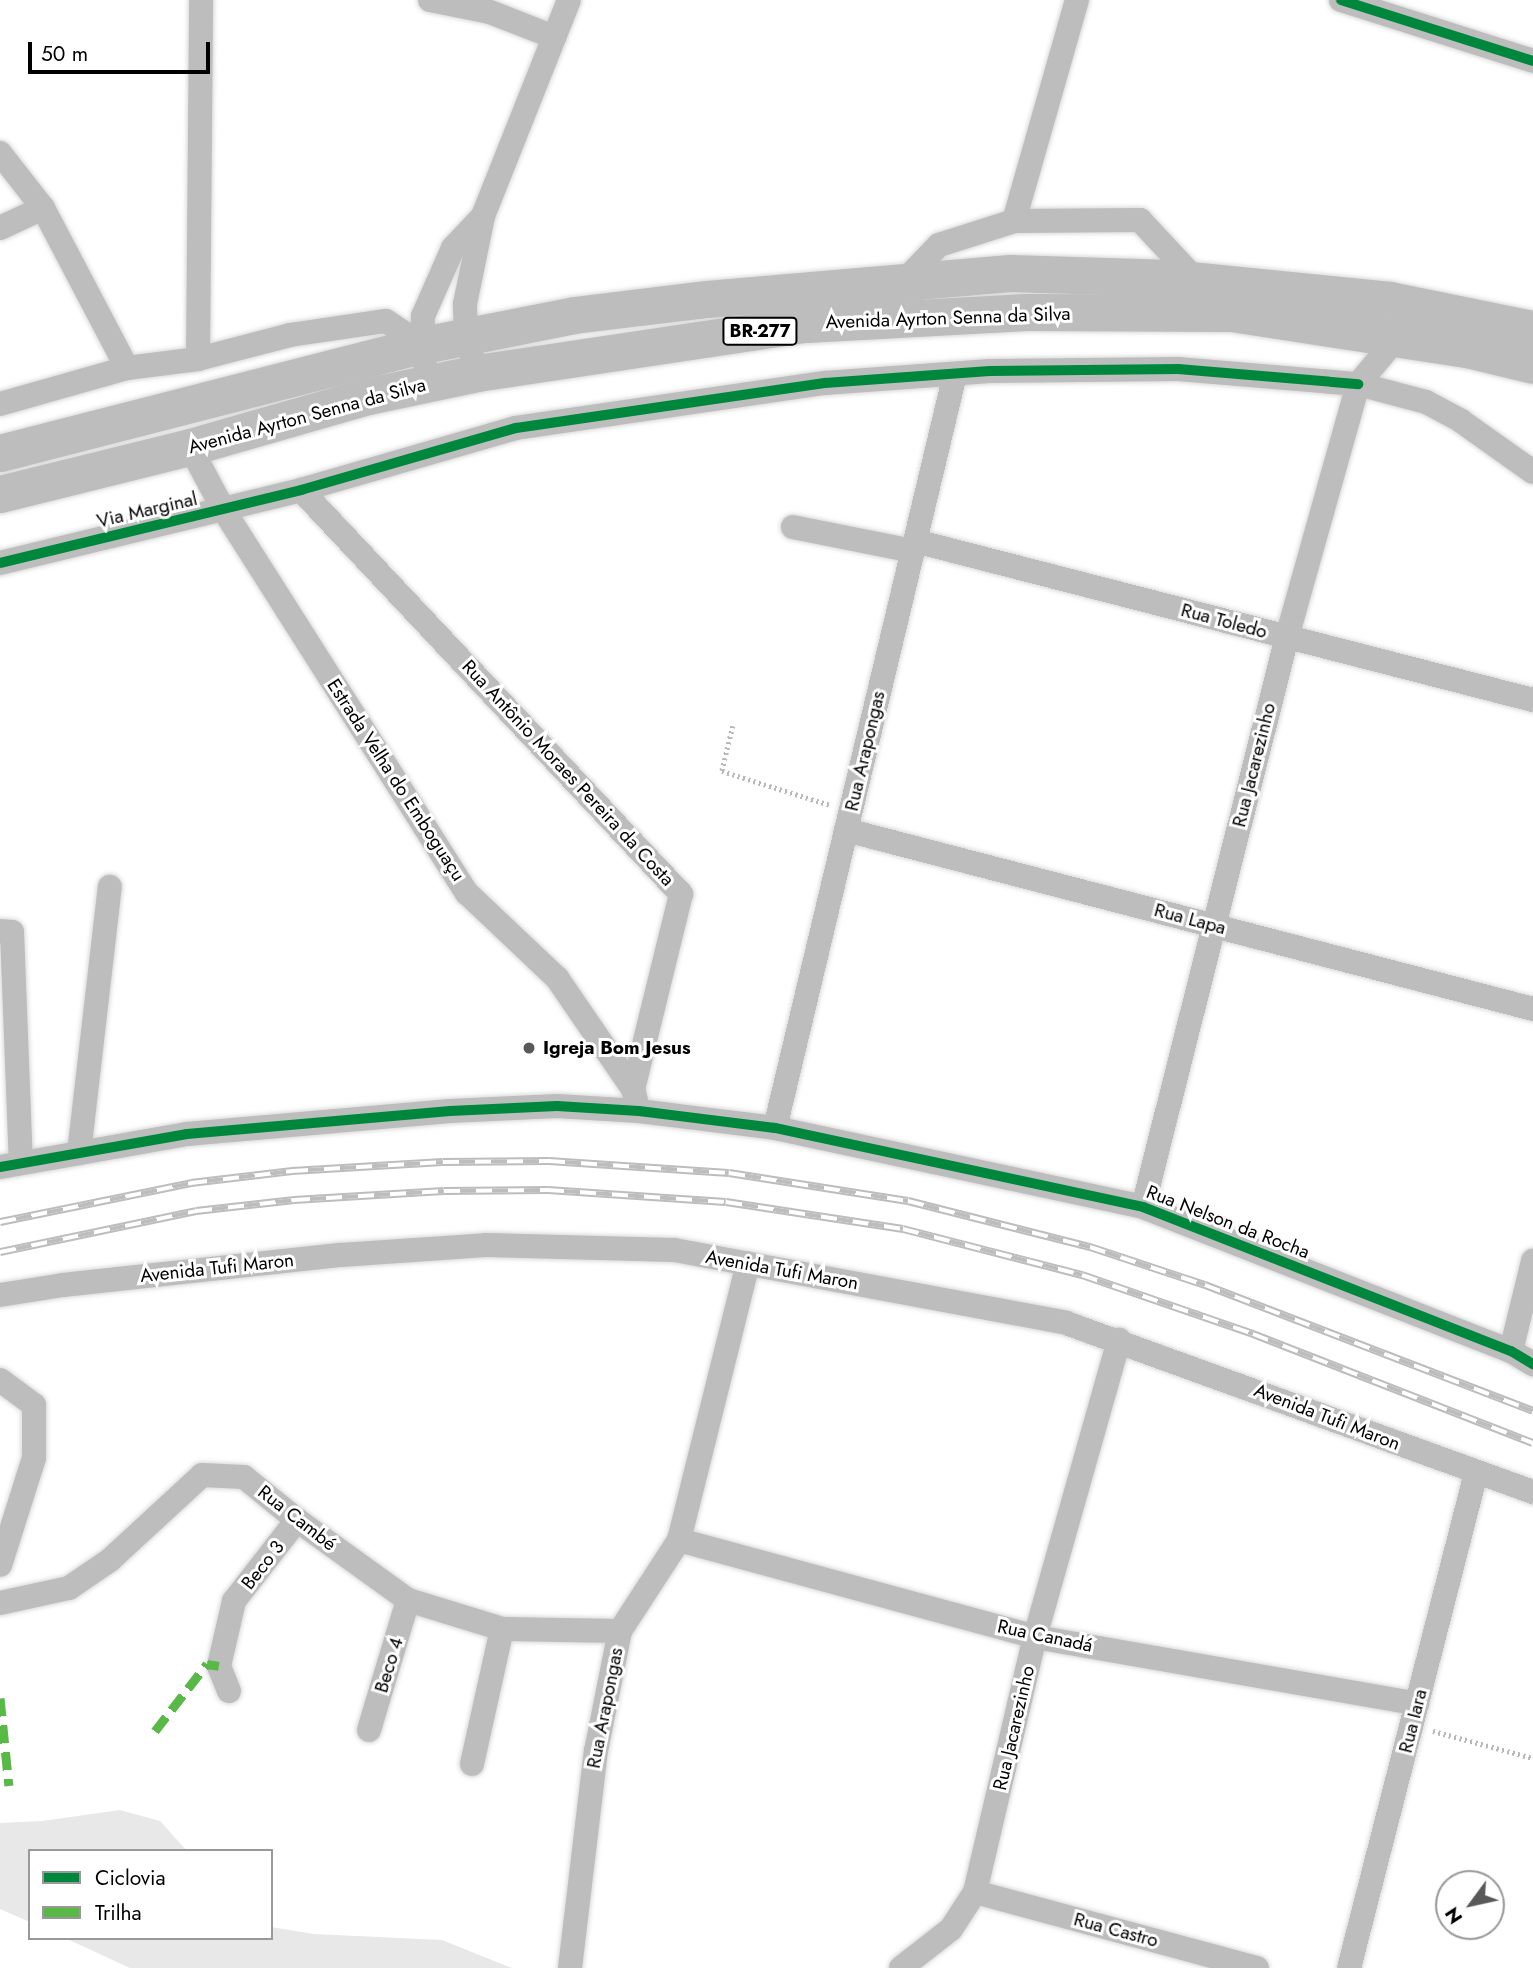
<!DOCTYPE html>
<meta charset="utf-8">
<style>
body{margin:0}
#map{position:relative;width:1533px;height:1968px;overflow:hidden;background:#fff;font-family:Jost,sans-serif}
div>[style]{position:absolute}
.green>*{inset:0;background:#e8e8e8}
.path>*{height:4.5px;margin-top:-2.25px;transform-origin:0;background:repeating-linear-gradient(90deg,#b8b8b8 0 2px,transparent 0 5.5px)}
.roads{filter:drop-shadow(0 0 2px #dbdbdb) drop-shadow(0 0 2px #dbdbdb)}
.minor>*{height:24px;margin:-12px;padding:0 12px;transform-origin:12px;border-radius:12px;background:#bdbdbd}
.highway>*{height:37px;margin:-18.5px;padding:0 18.5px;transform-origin:18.5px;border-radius:18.5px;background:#bdbdbd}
.rail>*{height:8px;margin-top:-4px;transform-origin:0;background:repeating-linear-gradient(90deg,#fff 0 16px,#bdbdbd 0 32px);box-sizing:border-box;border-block:2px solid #bdbdbd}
.quiet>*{height:9px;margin-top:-4.5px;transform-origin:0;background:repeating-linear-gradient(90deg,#58b947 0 18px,transparent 0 27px)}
.cycleway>*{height:10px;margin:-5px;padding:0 5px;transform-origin:5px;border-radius:5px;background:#00873e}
.dots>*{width:19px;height:19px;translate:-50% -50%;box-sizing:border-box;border:4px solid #fff;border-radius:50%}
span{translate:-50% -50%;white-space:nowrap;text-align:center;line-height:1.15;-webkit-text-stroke:6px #fff;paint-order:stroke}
.shield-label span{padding:2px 5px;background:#fff;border:2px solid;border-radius:5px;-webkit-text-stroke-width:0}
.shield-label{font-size:18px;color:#000;font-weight:700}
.street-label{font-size:19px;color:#000}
.poi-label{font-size:19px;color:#000;font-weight:700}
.left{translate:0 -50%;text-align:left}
.legend{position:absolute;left:28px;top:1849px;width:245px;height:91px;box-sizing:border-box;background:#fff;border:2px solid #999;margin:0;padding:9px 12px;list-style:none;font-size:21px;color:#000}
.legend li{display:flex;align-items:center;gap:14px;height:35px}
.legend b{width:35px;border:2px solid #999}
.north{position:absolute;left:1435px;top:1870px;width:70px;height:70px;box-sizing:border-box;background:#fff;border:2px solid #999;border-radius:50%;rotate:237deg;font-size:19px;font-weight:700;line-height:28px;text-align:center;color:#000}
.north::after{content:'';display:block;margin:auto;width:24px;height:32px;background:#595959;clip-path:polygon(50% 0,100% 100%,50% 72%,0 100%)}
.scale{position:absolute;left:28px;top:42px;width:182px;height:32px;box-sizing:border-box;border:4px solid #000;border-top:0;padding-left:9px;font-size:21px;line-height:24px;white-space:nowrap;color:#000;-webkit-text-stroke:5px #fff;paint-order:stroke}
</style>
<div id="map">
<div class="green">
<div style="clip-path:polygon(120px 1810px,160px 1821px,187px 1851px,30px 1851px,30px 1922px,0 1909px,0 1823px,42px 1821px)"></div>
<div style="clip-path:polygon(271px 1927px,314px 1934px,442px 1940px,512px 1968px,130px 1968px,65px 1938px,271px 1938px)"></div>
</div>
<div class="path">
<div style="left:733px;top:726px;width:46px;rotate:103.7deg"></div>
<div style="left:722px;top:771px;width:113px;rotate:17.5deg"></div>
<div style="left:1433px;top:1731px;width:104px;rotate:15.1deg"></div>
</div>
<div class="roads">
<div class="minor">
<div style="left:430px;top:0;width:61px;rotate:11.3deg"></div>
<div style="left:490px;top:12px;width:69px;rotate:21.3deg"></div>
<div style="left:1341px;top:0;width:201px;rotate:17.6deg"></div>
<div style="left:0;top:153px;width:70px;rotate:52deg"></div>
<div style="left:43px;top:208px;width:181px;rotate:62.3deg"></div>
<div style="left:1014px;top:221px;width:230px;rotate:-74.1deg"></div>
<div style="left:0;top:228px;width:47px;rotate:-24.9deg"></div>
<div style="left:903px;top:282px;width:52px;rotate:-45.8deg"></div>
<div style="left:939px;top:245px;width:79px;rotate:-17.7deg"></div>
<div style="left:1014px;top:221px;width:126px;rotate:-0.5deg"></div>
<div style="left:1140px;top:220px;width:82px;rotate:47deg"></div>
<div style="left:198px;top:359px;width:359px;rotate:-89.5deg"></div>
<div style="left:477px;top:373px;width:39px;rotate:-107deg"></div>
<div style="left:466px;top:336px;width:32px;rotate:-92deg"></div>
<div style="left:465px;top:304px;width:90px;rotate:-78.4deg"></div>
<div style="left:483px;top:216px;width:232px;rotate:-68.3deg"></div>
<div style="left:428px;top:384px;width:39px;rotate:-99deg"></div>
<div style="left:422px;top:345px;width:29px;rotate:-88deg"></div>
<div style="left:423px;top:316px;width:74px;rotate:-66.2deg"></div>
<div style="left:453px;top:248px;width:44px;rotate:-46.8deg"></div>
<div style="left:0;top:404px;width:132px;rotate:-15.8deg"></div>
<div style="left:127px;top:368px;width:72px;rotate:-7.2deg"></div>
<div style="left:198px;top:359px;width:95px;rotate:-14.6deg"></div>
<div style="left:290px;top:335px;width:97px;rotate:-8.3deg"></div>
<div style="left:386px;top:321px;width:43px;rotate:33.7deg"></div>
<div style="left:190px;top:447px;width:70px;rotate:62deg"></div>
<div style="left:223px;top:509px;width:455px;rotate:57.6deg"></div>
<div style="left:467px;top:893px;width:124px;rotate:43.4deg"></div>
<div style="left:557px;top:978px;width:135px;rotate:55.6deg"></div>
<div style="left:301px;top:490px;width:555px;rotate:46.75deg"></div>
<div style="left:681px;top:894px;width:201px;rotate:103.8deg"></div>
<div style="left:633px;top:1089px;width:11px;rotate:75deg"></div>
<div style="left:793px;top:527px;width:122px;rotate:11.3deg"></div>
<div style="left:915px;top:541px;width:638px;rotate:14.43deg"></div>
<div style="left:0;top:563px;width:310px;rotate:-13.6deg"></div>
<div style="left:301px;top:490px;width:224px;rotate:-16.1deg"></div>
<div style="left:516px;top:428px;width:312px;rotate:-8.3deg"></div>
<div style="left:825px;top:383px;width:165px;rotate:-4.2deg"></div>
<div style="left:990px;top:371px;width:188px;rotate:-0.6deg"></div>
<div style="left:1178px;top:369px;width:181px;rotate:4.8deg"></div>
<div style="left:1358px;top:384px;width:70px;rotate:14.8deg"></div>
<div style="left:1426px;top:402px;width:40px;rotate:28deg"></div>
<div style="left:1461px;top:421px;width:88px;rotate:35.3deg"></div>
<div style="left:846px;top:830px;width:710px;rotate:14.6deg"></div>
<div style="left:0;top:931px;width:12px;rotate:5deg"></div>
<div style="left:12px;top:932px;width:230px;rotate:87.8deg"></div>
<div style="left:775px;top:1128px;width:775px;rotate:-76.57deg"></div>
<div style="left:79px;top:1153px;width:268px;rotate:-83.4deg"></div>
<div style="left:0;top:1167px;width:190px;rotate:-10deg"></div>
<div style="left:187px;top:1134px;width:264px;rotate:-5deg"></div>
<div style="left:450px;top:1111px;width:107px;rotate:-2.7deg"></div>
<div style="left:557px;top:1106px;width:82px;rotate:3.5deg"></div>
<div style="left:639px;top:1111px;width:137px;rotate:7.1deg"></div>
<div style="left:775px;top:1128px;width:376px;rotate:12.1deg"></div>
<div style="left:1143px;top:1207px;width:395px;rotate:21.4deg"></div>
<div style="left:1511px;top:1351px;width:26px;rotate:31deg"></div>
<div style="left:1143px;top:1207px;width:588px;rotate:-75.82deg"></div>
<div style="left:1287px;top:637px;width:263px;rotate:-74.3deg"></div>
<div style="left:1358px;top:384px;width:60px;rotate:-49.7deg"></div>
<div style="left:0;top:1295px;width:64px;rotate:-9deg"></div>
<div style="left:63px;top:1285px;width:280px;rotate:-6.2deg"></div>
<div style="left:341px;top:1255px;width:145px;rotate:-3.9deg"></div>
<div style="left:486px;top:1245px;width:188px;rotate:1.5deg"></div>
<div style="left:674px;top:1250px;width:399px;rotate:10.5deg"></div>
<div style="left:1066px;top:1323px;width:497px;rotate:19.9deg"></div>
<div style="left:1511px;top:1351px;width:93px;rotate:-76.3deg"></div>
<div style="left:0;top:1380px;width:42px;rotate:36.3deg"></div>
<div style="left:34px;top:1405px;width:53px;rotate:90deg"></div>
<div style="left:34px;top:1458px;width:112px;rotate:107.6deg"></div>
<div style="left:679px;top:1540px;width:369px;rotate:15.2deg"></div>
<div style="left:1035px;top:1637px;width:388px;rotate:9.9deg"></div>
<div style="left:0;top:1603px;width:71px;rotate:-12.3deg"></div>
<div style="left:69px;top:1588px;width:50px;rotate:-34.3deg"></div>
<div style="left:110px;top:1560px;width:125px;rotate:-42.7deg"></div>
<div style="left:202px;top:1475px;width:42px;rotate:2.7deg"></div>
<div style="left:244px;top:1477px;width:68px;rotate:39.1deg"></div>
<div style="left:297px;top:1520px;width:137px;rotate:35.8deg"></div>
<div style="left:408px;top:1600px;width:98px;rotate:17.1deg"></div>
<div style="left:502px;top:1629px;width:118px;rotate:1deg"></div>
<div style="left:229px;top:1691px;width:27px;rotate:-112deg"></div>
<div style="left:219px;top:1666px;width:67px;rotate:-77deg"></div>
<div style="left:234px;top:1601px;width:103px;rotate:-52.1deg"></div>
<div style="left:369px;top:1730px;width:136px;rotate:-73.3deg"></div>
<div style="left:472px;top:1764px;width:138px;rotate:-77.5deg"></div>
<div style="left:975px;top:1892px;width:292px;rotate:15.1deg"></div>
<div style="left:570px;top:1968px;width:219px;rotate:-83.2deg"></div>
<div style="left:596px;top:1751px;width:122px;rotate:-78.7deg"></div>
<div style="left:620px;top:1631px;width:108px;rotate:-57deg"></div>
<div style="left:679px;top:1540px;width:285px;rotate:-76deg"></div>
<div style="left:901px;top:1968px;width:63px;rotate:-38deg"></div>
<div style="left:951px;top:1929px;width:44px;rotate:-57deg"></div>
<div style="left:975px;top:1892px;width:262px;rotate:-76.8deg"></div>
<div style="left:1035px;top:1637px;width:309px;rotate:-74.2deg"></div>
<div style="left:1349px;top:1968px;width:511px;rotate:-75.61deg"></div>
</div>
<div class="highway">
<div style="left:0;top:453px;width:426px;rotate:-14.4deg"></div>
<div style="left:413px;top:347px;width:164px;rotate:-11.2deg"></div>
<div style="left:574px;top:315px;width:134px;rotate:-6.9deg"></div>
<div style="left:707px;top:299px;width:304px;rotate:-4.9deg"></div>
<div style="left:1010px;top:273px;width:161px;rotate:1.8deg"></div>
<div style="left:1171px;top:278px;width:220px;rotate:5.7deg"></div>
<div style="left:1390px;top:300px;width:146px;rotate:11.5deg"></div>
<div style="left:0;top:494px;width:196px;rotate:-13.9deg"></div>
<div style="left:190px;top:447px;width:185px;rotate:-16deg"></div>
<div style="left:368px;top:396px;width:111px;rotate:-11.9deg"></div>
<div style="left:477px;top:373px;width:333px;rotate:-8.5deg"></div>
<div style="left:806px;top:324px;width:221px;rotate:-3.1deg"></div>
<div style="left:1027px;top:312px;width:204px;rotate:0.3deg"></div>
<div style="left:1231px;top:313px;width:239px;rotate:8.7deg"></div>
<div style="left:1467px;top:349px;width:68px;rotate:13.6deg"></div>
</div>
</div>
<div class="rail">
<div style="left:0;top:1222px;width:195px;rotate:-11.5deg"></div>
<div style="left:191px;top:1183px;width:102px;rotate:-6.8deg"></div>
<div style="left:292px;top:1171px;width:151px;rotate:-3.4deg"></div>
<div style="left:443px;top:1162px;width:106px;rotate:-0.5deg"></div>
<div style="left:549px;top:1161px;width:180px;rotate:3.8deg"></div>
<div style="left:729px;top:1173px;width:181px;rotate:8.9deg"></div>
<div style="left:908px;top:1201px;width:188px;rotate:14.2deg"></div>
<div style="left:1090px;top:1247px;width:121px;rotate:18.3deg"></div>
<div style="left:1205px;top:1285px;width:351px;rotate:21deg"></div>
<div style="left:0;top:1252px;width:200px;rotate:-11.8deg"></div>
<div style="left:196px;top:1211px;width:99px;rotate:-6.4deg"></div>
<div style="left:294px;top:1200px;width:150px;rotate:-3.4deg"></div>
<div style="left:444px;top:1191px;width:104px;rotate:-0.6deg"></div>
<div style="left:548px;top:1190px;width:178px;rotate:3.9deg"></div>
<div style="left:726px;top:1202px;width:179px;rotate:8.7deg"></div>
<div style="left:903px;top:1229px;width:185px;rotate:14.4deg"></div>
<div style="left:1082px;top:1275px;width:181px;rotate:19deg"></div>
<div style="left:1253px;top:1334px;width:300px;rotate:21.3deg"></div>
</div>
<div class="quiet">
<div style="left:0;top:1698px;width:88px;rotate:84.2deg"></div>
<div style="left:155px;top:1731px;width:85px;rotate:-52.2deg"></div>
<div style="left:207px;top:1664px;width:12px;rotate:9deg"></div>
</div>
<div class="cycleway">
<div style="left:1341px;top:0;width:201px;rotate:17.6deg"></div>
<div style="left:0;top:563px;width:310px;rotate:-13.6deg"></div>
<div style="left:301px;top:490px;width:224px;rotate:-16.1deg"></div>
<div style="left:516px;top:428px;width:312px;rotate:-8.3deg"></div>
<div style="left:825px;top:383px;width:165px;rotate:-4.2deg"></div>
<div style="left:990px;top:371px;width:188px;rotate:-0.6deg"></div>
<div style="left:1178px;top:369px;width:181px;rotate:4.8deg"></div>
<div style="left:0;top:1167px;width:190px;rotate:-10deg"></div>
<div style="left:187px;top:1134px;width:264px;rotate:-5deg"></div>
<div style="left:450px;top:1111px;width:107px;rotate:-2.7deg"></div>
<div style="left:557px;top:1106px;width:82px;rotate:3.5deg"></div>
<div style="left:639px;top:1111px;width:137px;rotate:7.1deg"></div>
<div style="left:775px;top:1128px;width:376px;rotate:12.1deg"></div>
<div style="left:1143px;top:1207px;width:395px;rotate:21.4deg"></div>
<div style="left:1511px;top:1351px;width:26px;rotate:31deg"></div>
</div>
<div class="dots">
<div style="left:529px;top:1048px;background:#595959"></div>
</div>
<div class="shield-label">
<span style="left:760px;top:331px">BR-277</span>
</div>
<div class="street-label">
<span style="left:948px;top:318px;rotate:-2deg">Avenida Ayrton Senna da Silva</span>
<span style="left:307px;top:416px;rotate:-15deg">Avenida Ayrton Senna da Silva</span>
<span style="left:147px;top:510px;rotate:-13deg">Via Marginal</span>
<span style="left:1224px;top:621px;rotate:15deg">Rua Toledo</span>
<span style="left:865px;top:751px;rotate:-77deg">Rua Arapongas</span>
<span style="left:1254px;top:765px;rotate:-76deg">Rua Jacarezinho</span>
<span style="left:568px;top:773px;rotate:47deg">Rua Antônio Moraes Pereira da Costa</span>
<span style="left:396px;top:780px;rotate:57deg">Estrada Velha do Emboguaçu</span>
<span style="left:1190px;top:919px;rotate:15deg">Rua Lapa</span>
<span style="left:1228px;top:1222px;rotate:21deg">Rua Nelson da Rocha</span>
<span style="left:217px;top:1268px;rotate:-6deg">Avenida Tufi Maron</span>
<span style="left:782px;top:1270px;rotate:10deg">Avenida Tufi Maron</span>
<span style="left:1327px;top:1417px;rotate:21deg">Avenida Tufi Maron</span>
<span style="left:297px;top:1518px;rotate:38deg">Rua Cambé</span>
<span style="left:263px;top:1565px;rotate:-52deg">Beco 3</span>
<span style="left:1045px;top:1636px;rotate:12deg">Rua Canadá</span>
<span style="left:389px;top:1665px;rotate:-73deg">Beco 4</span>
<span style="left:605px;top:1708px;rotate:-79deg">Rua Arapongas</span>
<span style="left:1413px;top:1721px;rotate:-76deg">Rua Iara</span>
<span style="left:1014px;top:1728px;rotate:-77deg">Rua Jacarezinho</span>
<span style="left:1116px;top:1930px;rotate:15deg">Rua Castro</span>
</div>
<div class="poi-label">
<span class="left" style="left:543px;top:1048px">Igreja Bom Jesus</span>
</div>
<ul class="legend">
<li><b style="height:9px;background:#00873e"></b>Ciclovia</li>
<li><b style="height:9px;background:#58b947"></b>Trilha</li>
</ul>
<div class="north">N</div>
<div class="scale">50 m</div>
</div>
